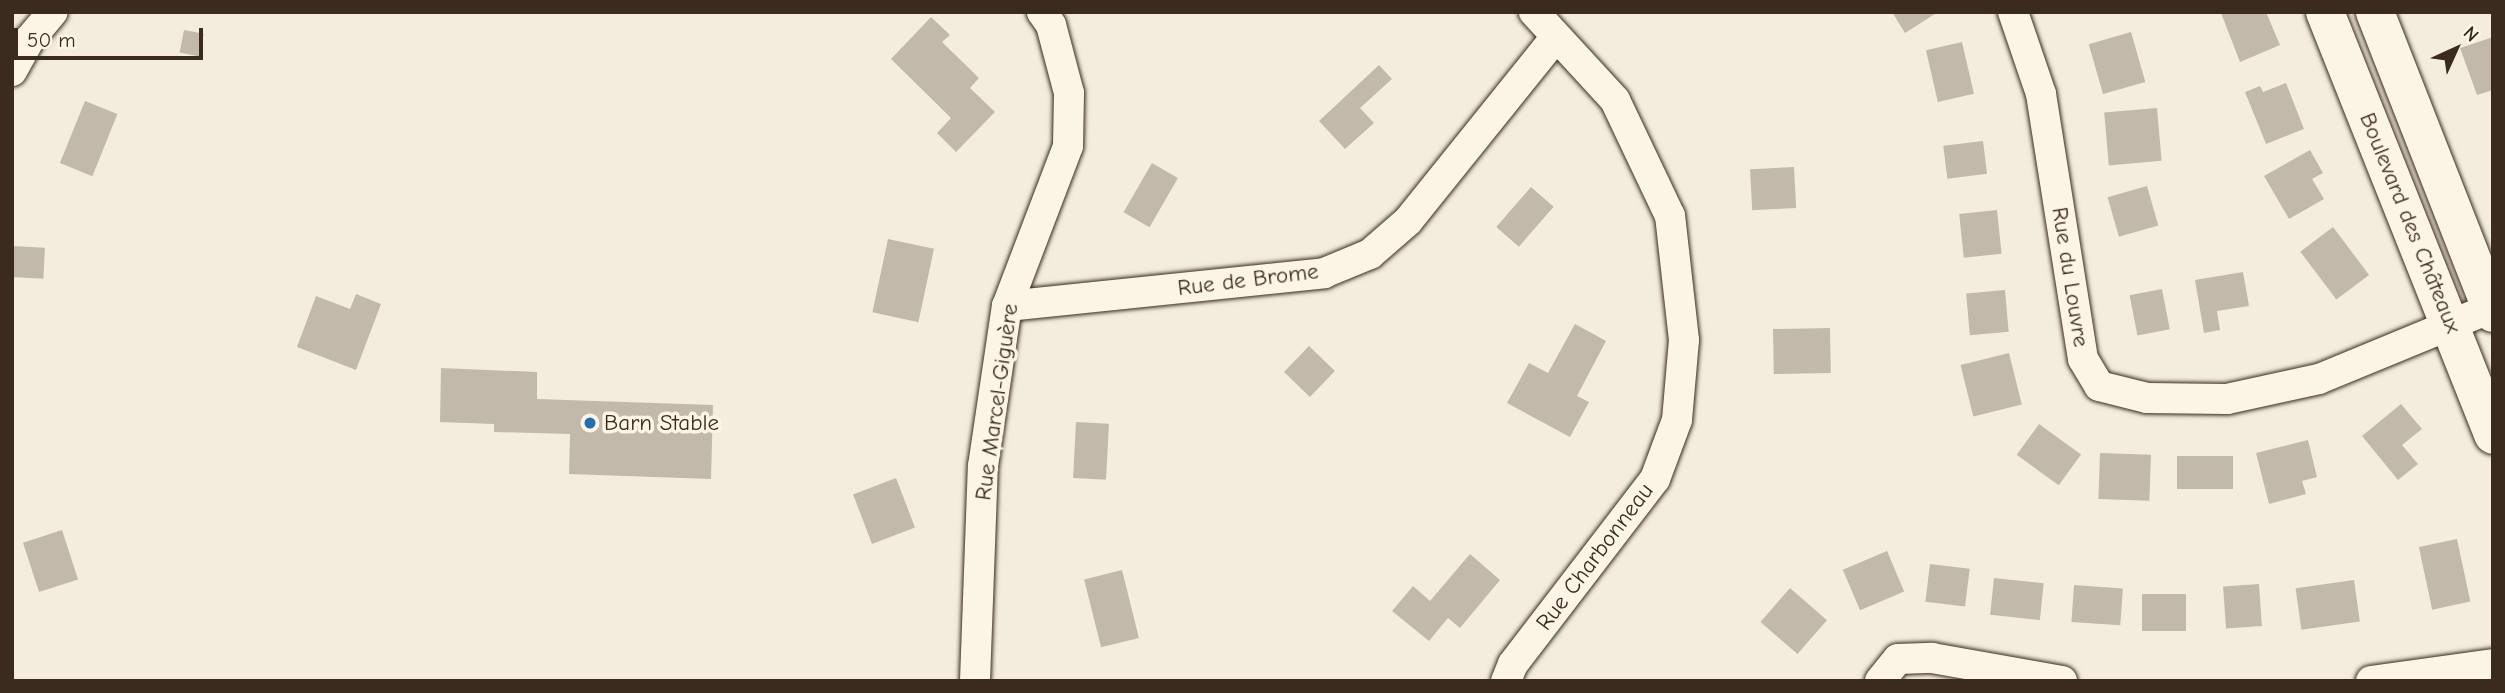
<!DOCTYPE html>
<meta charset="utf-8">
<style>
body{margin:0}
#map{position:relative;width:2505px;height:693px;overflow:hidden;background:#f4eddd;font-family:"Comic Neue",sans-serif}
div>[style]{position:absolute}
.building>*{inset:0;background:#c3b9aa;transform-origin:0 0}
.roads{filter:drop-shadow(0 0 2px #3b2a1e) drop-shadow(0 0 2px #3b2a1e)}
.street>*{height:30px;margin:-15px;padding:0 15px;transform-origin:15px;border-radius:15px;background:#fcf5e5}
.secondary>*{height:38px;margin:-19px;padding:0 19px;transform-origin:19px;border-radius:19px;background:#fcf5e5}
.dots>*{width:19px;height:19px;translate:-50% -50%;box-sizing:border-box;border:4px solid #fcf5e5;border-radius:50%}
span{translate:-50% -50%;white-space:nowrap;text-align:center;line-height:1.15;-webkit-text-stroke:7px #fcf5e5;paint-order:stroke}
.street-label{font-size:23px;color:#3b2a1e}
.poi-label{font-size:23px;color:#3b2a1e}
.left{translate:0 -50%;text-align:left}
.frame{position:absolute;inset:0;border:14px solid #3b2a1e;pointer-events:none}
.north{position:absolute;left:2421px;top:14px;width:70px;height:70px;-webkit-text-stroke:5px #fcf5e5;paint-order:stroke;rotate:45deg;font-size:19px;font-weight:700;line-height:28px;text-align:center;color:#3b2a1e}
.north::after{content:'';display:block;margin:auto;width:24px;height:32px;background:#3b2a1e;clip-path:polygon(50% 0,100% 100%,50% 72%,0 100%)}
.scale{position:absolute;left:14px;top:28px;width:189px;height:32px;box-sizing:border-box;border:4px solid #3b2a1e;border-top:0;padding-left:9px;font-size:21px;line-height:24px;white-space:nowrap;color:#3b2a1e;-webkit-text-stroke:5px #fcf5e5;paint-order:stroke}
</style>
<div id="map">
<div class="building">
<div style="clip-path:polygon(1892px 12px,1938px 12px,1905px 33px)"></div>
<div style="clip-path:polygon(2266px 12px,2280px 45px,2240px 62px,2221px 13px)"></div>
<div style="clip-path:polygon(931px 17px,950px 35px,942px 42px,979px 78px,970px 88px,995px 112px,956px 152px,937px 133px,951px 118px,891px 59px)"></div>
<div style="left:184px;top:30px;width:20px;height:23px;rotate:11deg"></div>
<div style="left:2131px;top:32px;width:52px;height:44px;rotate:74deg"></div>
<div style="clip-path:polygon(2493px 37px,2493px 90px,2477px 95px,2460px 48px)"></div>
<div style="left:1962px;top:42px;width:53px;height:37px;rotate:77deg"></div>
<div style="clip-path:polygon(1379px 65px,1392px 79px,1360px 108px,1374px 123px,1345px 149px,1319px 121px)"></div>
<div style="clip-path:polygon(2286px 83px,2304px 129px,2266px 144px,2245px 92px,2260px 86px,2263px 92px)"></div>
<div style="left:85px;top:101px;width:35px;height:67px;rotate:22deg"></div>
<div style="left:2157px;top:108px;width:53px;height:53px;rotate:85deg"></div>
<div style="left:1983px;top:141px;width:33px;height:40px;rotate:83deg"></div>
<div style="clip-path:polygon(2310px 150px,2323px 173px,2312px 179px,2324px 199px,2289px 219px,2264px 176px)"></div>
<div style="left:1152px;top:163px;width:30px;height:57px;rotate:30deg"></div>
<div style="left:1794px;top:167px;width:41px;height:44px;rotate:87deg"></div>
<div style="left:2147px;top:186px;width:41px;height:41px;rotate:74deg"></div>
<div style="left:1531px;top:187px;width:30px;height:53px;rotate:41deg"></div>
<div style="left:1997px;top:210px;width:44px;height:38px;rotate:84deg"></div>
<div style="left:2333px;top:227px;width:60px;height:41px;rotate:53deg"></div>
<div style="left:888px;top:239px;width:47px;height:75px;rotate:12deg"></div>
<div style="left:12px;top:246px;width:33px;height:31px;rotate:3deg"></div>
<div style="clip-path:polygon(2243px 272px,2249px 306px,2217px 311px,2220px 330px,2204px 333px,2195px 280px)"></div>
<div style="left:2162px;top:289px;width:41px;height:33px;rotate:79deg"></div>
<div style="left:2005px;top:290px;width:42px;height:39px;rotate:85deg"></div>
<div style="clip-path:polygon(356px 294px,381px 304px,356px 370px,297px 347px,316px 296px,350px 309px)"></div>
<div style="clip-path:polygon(1575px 324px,1606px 341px,1577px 396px,1589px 402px,1570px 437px,1507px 403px,1529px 363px,1548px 373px)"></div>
<div style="left:1830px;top:328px;width:45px;height:57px;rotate:89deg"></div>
<div style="left:1309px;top:346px;width:36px;height:36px;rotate:44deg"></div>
<div style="left:2009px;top:353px;width:53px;height:50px;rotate:76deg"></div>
<div style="clip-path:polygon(441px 368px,537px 372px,537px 399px,713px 405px,711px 479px,569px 474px,570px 434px,494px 432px,494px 424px,440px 422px)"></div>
<div style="clip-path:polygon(2401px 404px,2422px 429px,2402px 445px,2418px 464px,2398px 480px,2362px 436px)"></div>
<div style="left:1076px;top:422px;width:33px;height:56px;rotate:3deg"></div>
<div style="left:2039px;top:424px;width:52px;height:38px;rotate:36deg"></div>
<div style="clip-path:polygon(2308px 440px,2317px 477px,2302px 481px,2306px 494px,2269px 504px,2256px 453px)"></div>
<div style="left:2100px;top:453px;width:51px;height:46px;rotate:2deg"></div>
<div style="left:2233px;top:456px;width:33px;height:56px;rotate:90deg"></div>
<div style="left:896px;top:478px;width:53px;height:46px;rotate:69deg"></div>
<div style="left:62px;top:530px;width:52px;height:41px;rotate:72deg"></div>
<div style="left:2457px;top:539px;width:64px;height:39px;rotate:78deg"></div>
<div style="left:1887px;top:551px;width:44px;height:48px;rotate:67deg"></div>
<div style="clip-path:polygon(1470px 554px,1500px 580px,1460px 628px,1448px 618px,1429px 641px,1392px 611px,1413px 586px,1430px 601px)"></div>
<div style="left:1930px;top:564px;width:40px;height:38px;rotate:7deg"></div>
<div style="left:1122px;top:570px;width:70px;height:39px;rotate:76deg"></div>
<div style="left:1994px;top:578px;width:50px;height:37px;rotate:6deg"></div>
<div style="left:2354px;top:580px;width:42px;height:59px;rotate:82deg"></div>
<div style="left:2259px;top:584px;width:42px;height:36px;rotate:86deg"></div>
<div style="left:2074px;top:585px;width:49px;height:37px;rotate:4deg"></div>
<div style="left:1790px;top:588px;width:49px;height:45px;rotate:41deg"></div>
<div style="left:2142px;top:594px;width:44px;height:37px"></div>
</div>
<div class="roads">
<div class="street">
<div style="left:2013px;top:12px;width:87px;rotate:71.1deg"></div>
<div style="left:2041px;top:94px;width:268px;rotate:81deg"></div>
<div style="left:2083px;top:359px;width:31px;rotate:59deg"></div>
<div style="left:2099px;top:386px;width:49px;rotate:14deg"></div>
<div style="left:2147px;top:398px;width:80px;rotate:0.7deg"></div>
<div style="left:2227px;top:399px;width:94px;rotate:-12.3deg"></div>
<div style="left:2319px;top:379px;width:186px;rotate:-22.4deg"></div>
<div style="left:12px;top:71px;width:37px;rotate:-61deg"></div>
<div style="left:30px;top:39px;width:35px;rotate:-50deg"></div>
<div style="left:1007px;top:306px;width:319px;rotate:-5.9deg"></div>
<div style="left:1324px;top:273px;width:50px;rotate:-22.4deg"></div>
<div style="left:1370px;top:254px;width:50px;rotate:-41deg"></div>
<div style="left:1408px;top:221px;width:235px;rotate:-51.2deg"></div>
<div style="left:975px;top:681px;width:215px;rotate:-87.9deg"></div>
<div style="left:983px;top:466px;width:162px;rotate:-81.5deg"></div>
<div style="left:1007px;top:306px;width:171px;rotate:-69.1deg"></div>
<div style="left:1068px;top:146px;width:53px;rotate:-88.9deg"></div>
<div style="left:1069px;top:93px;width:70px;rotate:-104.8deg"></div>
<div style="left:1051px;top:25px;width:16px;rotate:-125deg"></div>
<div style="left:1506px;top:681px;width:18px;rotate:-68deg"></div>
<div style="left:1513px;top:664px;width:233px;rotate:-52.5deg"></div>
<div style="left:1655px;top:479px;width:63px;rotate:-69.6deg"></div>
<div style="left:1677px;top:420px;width:80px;rotate:-85deg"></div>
<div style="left:1684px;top:340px;width:125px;rotate:-96.4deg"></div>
<div style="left:1670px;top:216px;width:128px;rotate:-115.4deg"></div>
<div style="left:1615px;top:100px;width:120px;rotate:-132.6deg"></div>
<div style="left:1880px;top:681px;width:28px;rotate:-51deg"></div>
<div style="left:1898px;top:659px;width:34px;rotate:-2deg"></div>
<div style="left:1932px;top:658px;width:132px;rotate:10deg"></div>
<div style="left:2371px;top:681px;width:123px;rotate:-7.9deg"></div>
</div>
<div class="secondary">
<div style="left:2325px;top:12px;width:455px;rotate:68.3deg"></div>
<div style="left:2375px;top:12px;width:323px;rotate:68.6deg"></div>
</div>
</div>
<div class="dots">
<div style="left:590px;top:423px;background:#1f6fb2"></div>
</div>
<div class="street-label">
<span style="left:2410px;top:223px;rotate:68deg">Boulevard des Châteaux</span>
<span style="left:2070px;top:277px;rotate:81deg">Rue du Louvre</span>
<span style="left:1248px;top:280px;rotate:-7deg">Rue de Brome</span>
<span style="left:997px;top:402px;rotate:-82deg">Rue Marcel-Giguère</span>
<span style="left:1595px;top:557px;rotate:-53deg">Rue Charbonneau</span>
</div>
<div class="poi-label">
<span class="left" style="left:604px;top:423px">Barn Stable</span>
</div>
<div class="frame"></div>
<div class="north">N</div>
<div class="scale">50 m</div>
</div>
